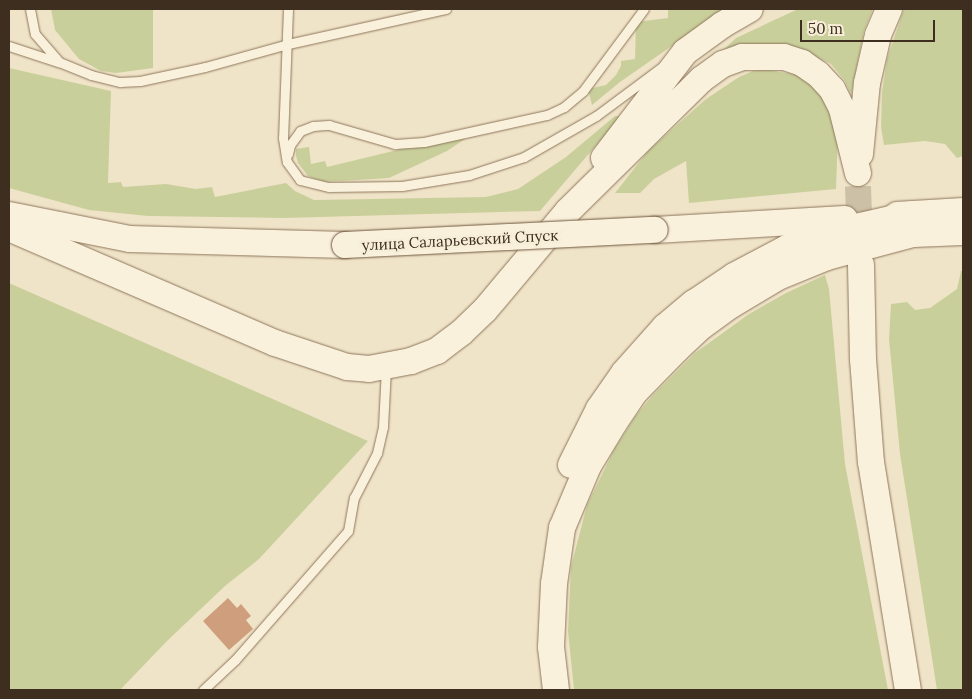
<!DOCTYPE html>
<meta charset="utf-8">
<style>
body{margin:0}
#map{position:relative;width:972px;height:699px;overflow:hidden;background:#f0e4c8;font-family:Lora,serif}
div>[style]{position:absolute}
.green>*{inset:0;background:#c9cf9b}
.building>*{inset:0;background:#cf9f7d}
.secondary-tunnel>*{height:26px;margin-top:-13px;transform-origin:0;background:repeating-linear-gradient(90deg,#ccc0a6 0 26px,transparent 0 39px)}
.roads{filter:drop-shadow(0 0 1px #8d765c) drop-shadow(0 0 1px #8d765c)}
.lane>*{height:9px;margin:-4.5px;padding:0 4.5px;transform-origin:4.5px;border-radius:4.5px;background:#faf1dc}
.secondary>*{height:26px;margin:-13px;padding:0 13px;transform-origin:13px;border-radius:13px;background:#faf1dc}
.bridges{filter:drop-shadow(0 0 1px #6f573f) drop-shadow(0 0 1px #6f573f)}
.secondary-bridge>*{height:26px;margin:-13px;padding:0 13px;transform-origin:13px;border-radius:13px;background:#faf1dc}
span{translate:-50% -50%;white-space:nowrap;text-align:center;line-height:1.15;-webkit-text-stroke:5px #f7eed8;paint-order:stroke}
.street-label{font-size:15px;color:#3d2e20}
.frame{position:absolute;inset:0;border:10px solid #3d2e20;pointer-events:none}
.scale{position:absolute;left:800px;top:20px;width:135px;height:22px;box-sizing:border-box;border:2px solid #3d2e20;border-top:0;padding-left:6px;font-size:15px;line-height:18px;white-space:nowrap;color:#3d2e20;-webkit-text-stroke:4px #f7eed8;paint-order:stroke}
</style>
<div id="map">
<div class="green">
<div style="clip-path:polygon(51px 9px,153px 9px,153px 68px,116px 73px,101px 71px,79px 59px,55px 30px)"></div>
<div style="clip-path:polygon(668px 9px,725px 9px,620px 82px,592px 105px,588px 89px,606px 85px,616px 75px,621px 66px,621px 61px,635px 59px,636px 22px,668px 18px)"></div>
<div style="clip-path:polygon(798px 9px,873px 9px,864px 31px,851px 95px,845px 81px,831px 64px,796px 47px,775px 44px,707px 65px,736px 38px)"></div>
<div style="clip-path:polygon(904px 9px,963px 9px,963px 156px,957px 158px,945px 144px,925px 141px,884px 145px,881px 127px,882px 93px,887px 59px)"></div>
<div style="clip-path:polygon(9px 68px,111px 91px,108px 183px,121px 182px,123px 187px,166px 184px,196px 189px,212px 187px,215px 197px,286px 183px,295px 191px,314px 200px,486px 197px,518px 189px,566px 157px,615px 116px,621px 116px,540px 211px,283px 218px,148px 216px,89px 210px,9px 188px)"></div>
<div style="clip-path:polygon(768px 70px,798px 75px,819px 88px,833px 111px,838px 133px,836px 189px,689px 203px,686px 161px,654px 179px,640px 193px,615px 193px,648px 151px,706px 99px,739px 77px,753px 71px)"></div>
<div style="clip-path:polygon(468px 133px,465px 139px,447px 151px,389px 178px,324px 182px,308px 176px,298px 163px,296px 156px,296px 149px,309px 147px,311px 164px,325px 161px,327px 167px)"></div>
<div style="clip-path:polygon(961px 271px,963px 271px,963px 690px,937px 690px,900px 454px,889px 339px,891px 304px,907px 302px,915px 310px,930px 308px,957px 289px)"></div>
<div style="clip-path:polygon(825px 275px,829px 289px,845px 464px,888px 690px,574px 690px,568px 631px,571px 567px,587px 505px,614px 450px,635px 417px,652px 396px,695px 353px,749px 314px,786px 293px)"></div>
<div style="clip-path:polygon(9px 283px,368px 441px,259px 559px,225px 586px,167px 641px,120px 690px,9px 690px)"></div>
</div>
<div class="building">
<div style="clip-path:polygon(228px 598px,237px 608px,241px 604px,251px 616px,246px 620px,253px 629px,229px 650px,203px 621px)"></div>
</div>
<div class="secondary-tunnel">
<div style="left:858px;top:186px;width:61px;rotate:88.1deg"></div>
</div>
<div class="roads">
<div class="lane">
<div style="left:30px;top:9px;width:25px;rotate:79deg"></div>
<div style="left:35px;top:34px;width:37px;rotate:49deg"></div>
<div style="left:59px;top:62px;width:35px;rotate:22deg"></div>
<div style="left:91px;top:75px;width:30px;rotate:14deg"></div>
<div style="left:120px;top:82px;width:20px;rotate:-3deg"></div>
<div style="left:140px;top:81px;width:66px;rotate:-12.2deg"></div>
<div style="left:205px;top:67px;width:86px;rotate:-15.5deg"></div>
<div style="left:288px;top:44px;width:162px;rotate:-12.5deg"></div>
<div style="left:288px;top:9px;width:129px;rotate:92.2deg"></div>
<div style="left:283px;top:138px;width:24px;rotate:81deg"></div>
<div style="left:287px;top:162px;width:22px;rotate:54deg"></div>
<div style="left:300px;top:180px;width:30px;rotate:14deg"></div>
<div style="left:329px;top:187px;width:73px;rotate:-0.8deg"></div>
<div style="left:402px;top:186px;width:68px;rotate:-9.3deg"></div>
<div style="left:469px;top:175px;width:58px;rotate:-18.1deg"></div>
<div style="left:524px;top:157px;width:83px;rotate:-29.7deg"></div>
<div style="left:596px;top:116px;width:82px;rotate:-36.6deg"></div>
<div style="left:9px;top:46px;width:52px;rotate:18.1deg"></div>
<div style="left:288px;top:154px;width:9px;rotate:-77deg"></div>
<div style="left:290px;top:145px;width:17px;rotate:-54deg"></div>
<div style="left:300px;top:131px;width:14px;rotate:-21deg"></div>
<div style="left:313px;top:126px;width:16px;rotate:-4deg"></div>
<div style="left:329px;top:125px;width:69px;rotate:16.1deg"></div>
<div style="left:395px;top:144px;width:29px;rotate:-4deg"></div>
<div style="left:424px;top:142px;width:126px;rotate:-12.4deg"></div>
<div style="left:547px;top:115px;width:19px;rotate:-25deg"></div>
<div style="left:564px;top:107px;width:25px;rotate:-40deg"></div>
<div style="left:583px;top:91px;width:102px;rotate:-53.4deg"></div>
<div style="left:203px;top:690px;width:44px;rotate:-43.2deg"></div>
<div style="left:235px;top:660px;width:171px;rotate:-48.8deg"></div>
<div style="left:348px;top:531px;width:34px;rotate:-80deg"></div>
<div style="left:354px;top:498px;width:51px;rotate:-62.9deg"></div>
<div style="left:377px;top:453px;width:27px;rotate:-77deg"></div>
<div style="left:383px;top:427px;width:60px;rotate:-87.1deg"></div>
</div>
<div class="secondary">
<div style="left:860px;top:154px;width:71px;rotate:-84.4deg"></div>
<div style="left:867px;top:83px;width:49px;rotate:-77.1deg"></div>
<div style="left:878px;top:35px;width:28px;rotate:-67deg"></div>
<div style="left:604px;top:158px;width:133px;rotate:-52.6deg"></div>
<div style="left:685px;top:52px;width:46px;rotate:-36.1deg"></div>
<div style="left:722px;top:25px;width:32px;rotate:-30deg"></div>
<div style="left:9px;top:215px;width:123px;rotate:11.2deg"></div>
<div style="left:130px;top:239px;width:215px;rotate:1.6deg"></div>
<div style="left:897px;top:215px;width:66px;rotate:-3.5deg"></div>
<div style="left:9px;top:228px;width:290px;rotate:23.4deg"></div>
<div style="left:275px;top:343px;width:76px;rotate:18.4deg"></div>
<div style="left:347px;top:367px;width:22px;rotate:5deg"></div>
<div style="left:369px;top:369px;width:43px;rotate:-10.8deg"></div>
<div style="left:411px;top:361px;width:28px;rotate:-21deg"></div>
<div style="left:437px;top:351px;width:30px;rotate:-37deg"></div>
<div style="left:461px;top:333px;width:33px;rotate:-44deg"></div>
<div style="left:485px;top:310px;width:129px;rotate:-50deg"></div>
<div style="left:568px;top:211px;width:188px;rotate:-44.6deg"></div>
<div style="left:702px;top:79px;width:26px;rotate:-36deg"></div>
<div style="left:723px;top:64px;width:20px;rotate:-20deg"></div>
<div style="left:742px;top:57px;width:42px"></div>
<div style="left:784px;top:57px;width:19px;rotate:18deg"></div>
<div style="left:802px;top:63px;width:19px;rotate:35deg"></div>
<div style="left:818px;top:74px;width:21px;rotate:47deg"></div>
<div style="left:832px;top:89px;width:22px;rotate:63deg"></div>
<div style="left:842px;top:109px;width:66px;rotate:76deg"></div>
<div style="left:655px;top:230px;width:190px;rotate:-3.3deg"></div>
<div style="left:861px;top:265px;width:94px;rotate:88.8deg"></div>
<div style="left:863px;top:359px;width:103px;rotate:85.6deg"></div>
<div style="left:871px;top:462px;width:231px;rotate:80.8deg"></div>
<div style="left:571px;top:465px;width:63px;rotate:-63.4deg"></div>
<div style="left:599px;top:409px;width:44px;rotate:-55.2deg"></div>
<div style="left:624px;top:373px;width:62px;rotate:-48.3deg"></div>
<div style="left:665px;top:327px;width:38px;rotate:-40deg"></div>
<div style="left:694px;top:303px;width:48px;rotate:-34deg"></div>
<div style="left:734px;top:276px;width:60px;rotate:-27.8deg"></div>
<div style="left:787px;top:248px;width:46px;rotate:-19.2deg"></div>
<div style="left:830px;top:233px;width:85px;rotate:-12.9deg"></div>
<div style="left:556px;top:690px;width:43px;rotate:-96.6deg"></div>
<div style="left:551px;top:647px;width:63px;rotate:-87.3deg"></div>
<div style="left:554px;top:584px;width:57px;rotate:-81.9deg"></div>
<div style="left:562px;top:528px;width:67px;rotate:-67.2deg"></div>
<div style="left:588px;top:466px;width:50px;rotate:-58.8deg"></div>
<div style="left:614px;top:423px;width:37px;rotate:-56deg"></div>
<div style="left:635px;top:392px;width:60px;rotate:-45.7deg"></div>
<div style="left:677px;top:349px;width:34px;rotate:-43deg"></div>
<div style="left:702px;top:326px;width:36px;rotate:-36deg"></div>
<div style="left:731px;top:305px;width:55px;rotate:-30.8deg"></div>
<div style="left:778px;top:277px;width:53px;rotate:-22.2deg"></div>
<div style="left:827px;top:257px;width:89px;rotate:-15deg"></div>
<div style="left:913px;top:234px;width:50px;rotate:-2.3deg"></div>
</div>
</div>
<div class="bridges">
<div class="secondary-bridge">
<div style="left:345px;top:245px;width:310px;rotate:-2.8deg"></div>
</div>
</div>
<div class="street-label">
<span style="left:460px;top:240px;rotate:-3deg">улица Саларьевский Спуск</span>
</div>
<div class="frame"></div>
<div class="scale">50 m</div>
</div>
